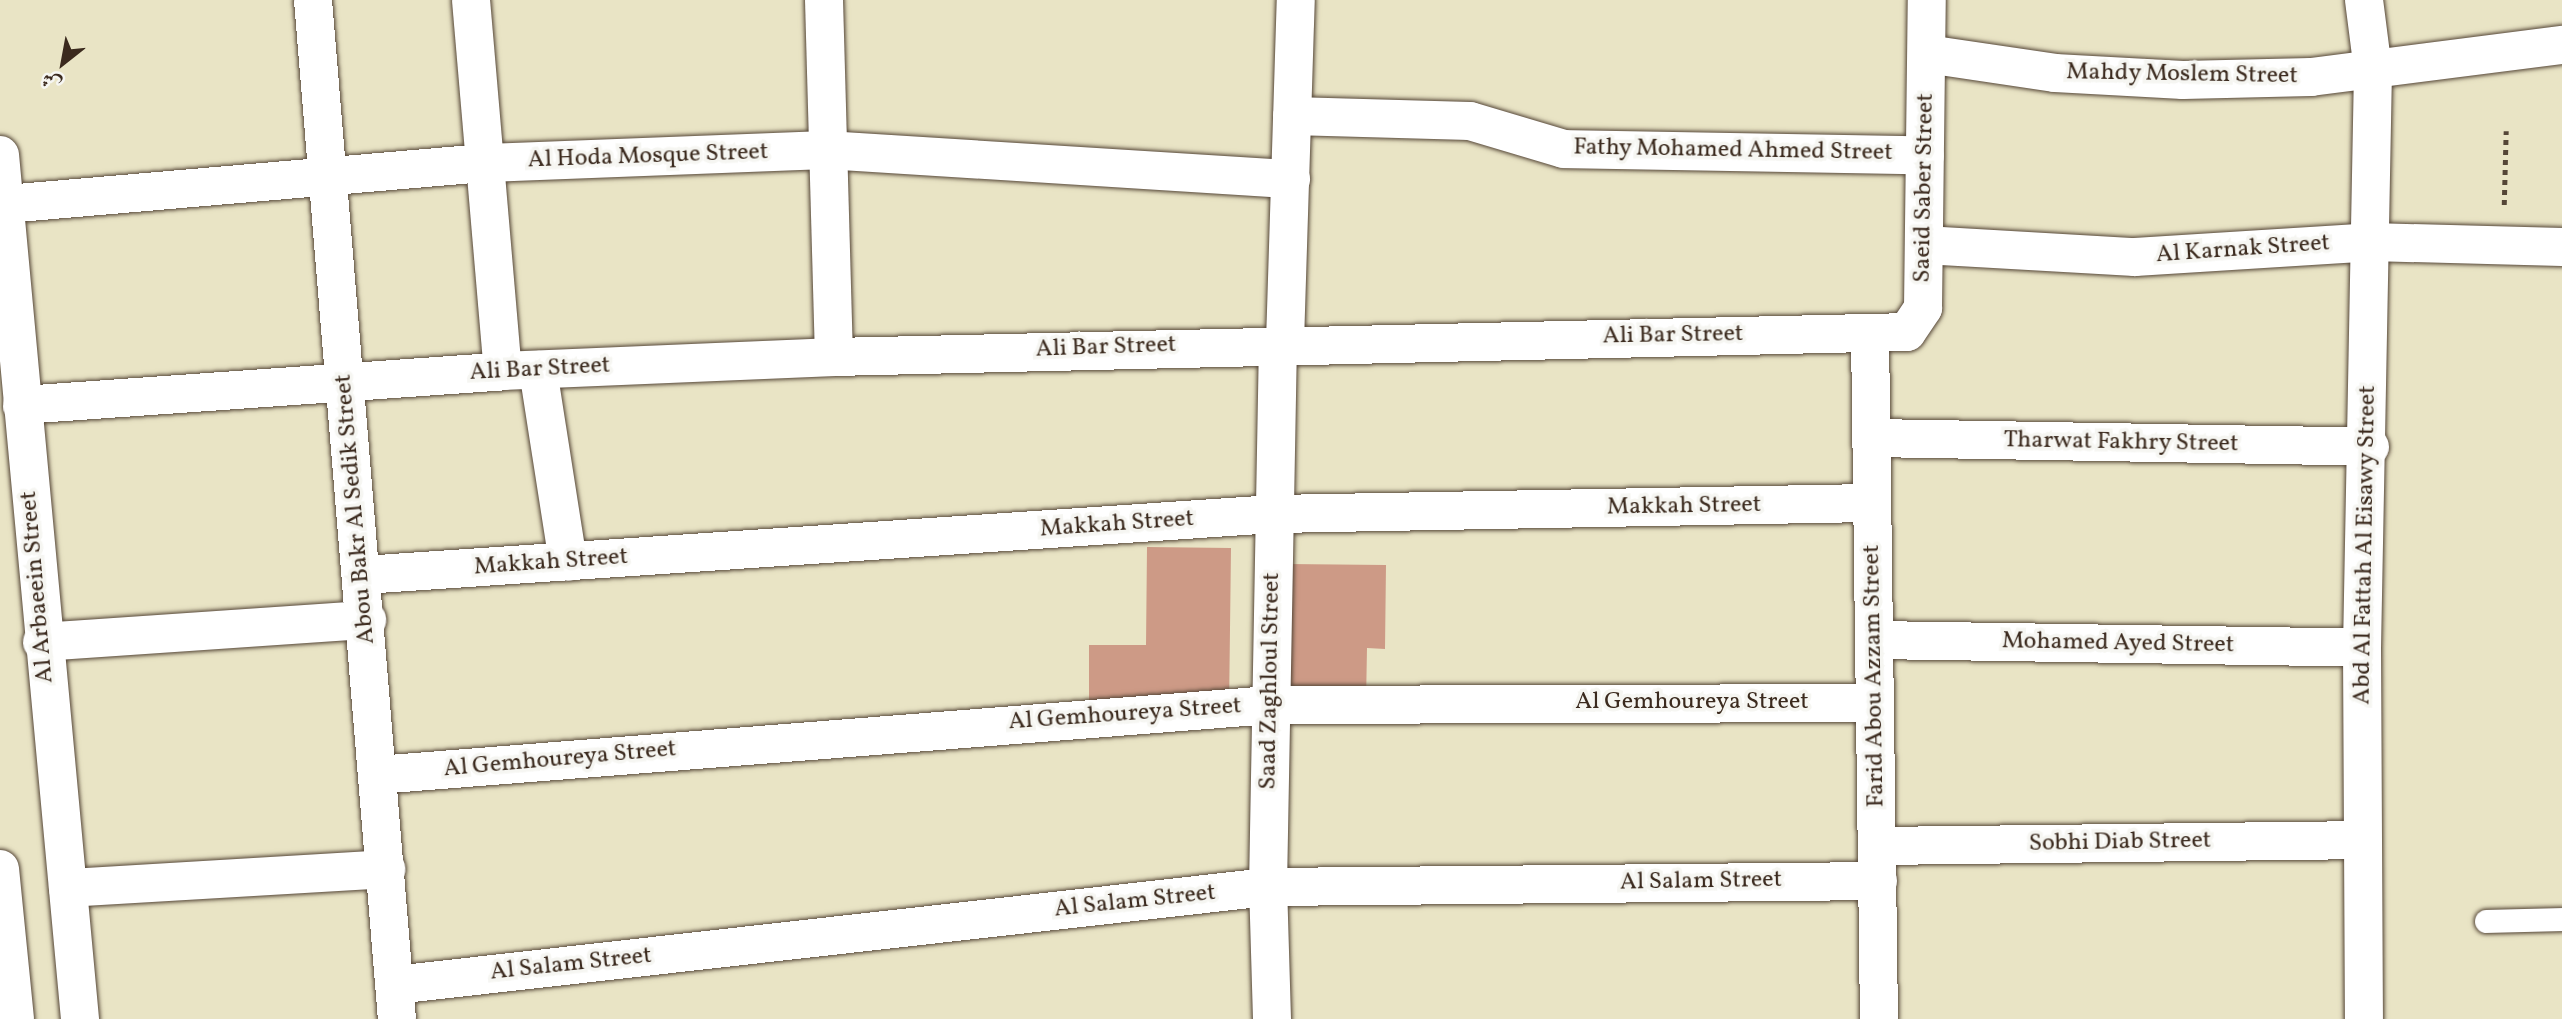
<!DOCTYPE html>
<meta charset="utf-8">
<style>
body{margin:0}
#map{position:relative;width:2562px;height:1019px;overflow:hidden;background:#e9e4c5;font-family:Vollkorn,Amiri,serif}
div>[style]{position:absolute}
.building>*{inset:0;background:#cd9a86}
.path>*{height:4.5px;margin-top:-2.25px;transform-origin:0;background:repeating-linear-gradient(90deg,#554637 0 5px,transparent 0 10px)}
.roads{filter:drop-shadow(0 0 2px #554637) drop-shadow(0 0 2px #554637)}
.service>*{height:23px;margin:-11.5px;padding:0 11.5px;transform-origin:11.5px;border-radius:11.5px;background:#fff}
.minor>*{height:38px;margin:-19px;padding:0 19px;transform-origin:19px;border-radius:19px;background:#fff}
.tertiary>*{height:38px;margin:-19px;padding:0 19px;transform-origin:19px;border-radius:19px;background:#fff}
span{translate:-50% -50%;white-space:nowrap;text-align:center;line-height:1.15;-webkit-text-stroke:7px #f6f6f2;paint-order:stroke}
.street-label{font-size:24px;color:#3b2a1e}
.north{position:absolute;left:28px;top:28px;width:70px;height:70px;-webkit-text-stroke:5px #f6f6f2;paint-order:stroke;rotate:211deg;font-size:19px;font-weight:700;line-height:28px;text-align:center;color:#3b2a1e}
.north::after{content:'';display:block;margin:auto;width:24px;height:32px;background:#3b2a1e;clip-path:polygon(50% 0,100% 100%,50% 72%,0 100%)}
</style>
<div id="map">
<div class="building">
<div style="clip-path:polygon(1147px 547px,1231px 548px,1229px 710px,1089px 708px,1089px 645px,1146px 645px)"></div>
<div style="clip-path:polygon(1287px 564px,1386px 565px,1385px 649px,1367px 648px,1366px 703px,1285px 701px)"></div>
</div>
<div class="path">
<div style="left:2504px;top:205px;width:74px;rotate:-88.5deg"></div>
</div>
<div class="roads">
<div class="service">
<div style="left:2486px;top:921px;width:76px;rotate:-1.5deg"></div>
</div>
<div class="minor">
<div style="left:313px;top:0;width:1022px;rotate:85.29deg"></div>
<div style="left:471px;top:0;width:372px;rotate:85.1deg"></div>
<div style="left:824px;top:0;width:357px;rotate:88.4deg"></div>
<div style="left:2364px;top:0;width:71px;rotate:82.7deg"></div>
<div style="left:2373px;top:70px;width:578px;rotate:91.09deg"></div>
<div style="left:2362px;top:648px;width:371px;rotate:89.7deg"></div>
<div style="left:1927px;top:54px;width:129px;rotate:8.4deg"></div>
<div style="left:2055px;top:73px;width:128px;rotate:3.1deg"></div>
<div style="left:2183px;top:80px;width:128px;rotate:-1.3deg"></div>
<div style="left:2311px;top:77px;width:253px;rotate:-7.3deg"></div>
<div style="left:1292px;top:116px;width:178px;rotate:1.6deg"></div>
<div style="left:1470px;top:121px;width:98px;rotate:16.6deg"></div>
<div style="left:1564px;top:149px;width:361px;rotate:1deg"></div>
<div style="left:6px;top:204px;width:483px;rotate:-4.9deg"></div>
<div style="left:487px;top:163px;width:339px;rotate:-2.2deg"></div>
<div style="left:826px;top:150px;width:466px;rotate:3.6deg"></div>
<div style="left:1924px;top:245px;width:211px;rotate:3.3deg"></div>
<div style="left:2135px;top:257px;width:236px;rotate:-3.6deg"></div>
<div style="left:2371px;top:242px;width:191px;rotate:1.5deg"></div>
<div style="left:1870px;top:333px;width:686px;rotate:89.25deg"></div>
<div style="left:1285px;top:342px;width:342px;rotate:-88.2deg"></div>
<div style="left:538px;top:370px;width:194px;rotate:81.1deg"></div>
<div style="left:22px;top:405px;width:482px;rotate:-4deg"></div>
<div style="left:503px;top:371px;width:331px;rotate:-2.4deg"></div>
<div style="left:834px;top:357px;width:1073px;rotate:-1.33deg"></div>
<div style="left:1907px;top:332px;width:29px;rotate:-56deg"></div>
<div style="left:1923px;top:308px;width:308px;rotate:-89.3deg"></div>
<div style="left:1872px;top:438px;width:498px;rotate:1deg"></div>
<div style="left:363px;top:575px;width:914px;rotate:-3.83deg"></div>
<div style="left:1275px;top:514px;width:597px;rotate:-1.06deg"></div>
<div style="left:1875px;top:640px;width:487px;rotate:0.9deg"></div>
<div style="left:42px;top:642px;width:326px;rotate:-3.9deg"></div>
<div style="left:377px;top:775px;width:896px;rotate:-4.48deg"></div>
<div style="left:1270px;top:705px;width:605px;rotate:-0.19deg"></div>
<div style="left:1878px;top:846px;width:483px;rotate:-0.7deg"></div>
<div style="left:68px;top:888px;width:319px;rotate:-3.4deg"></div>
<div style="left:395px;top:985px;width:878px;rotate:-6.41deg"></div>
<div style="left:1268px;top:887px;width:610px;rotate:-0.56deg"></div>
<div style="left:1272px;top:1019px;width:132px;rotate:-91.7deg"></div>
<div style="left:1268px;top:887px;width:544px;rotate:-88.95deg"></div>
</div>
<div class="tertiary">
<div style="left:0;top:155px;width:868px;rotate:84.71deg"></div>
<div style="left:0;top:869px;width:151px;rotate:84.3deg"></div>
</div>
</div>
<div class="street-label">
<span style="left:2182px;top:75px;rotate:1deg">Mahdy Moslem Street</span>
<span style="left:1733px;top:151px;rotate:1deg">Fathy Mohamed Ahmed Street</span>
<span style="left:648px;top:157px;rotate:-2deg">Al Hoda Mosque Street</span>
<span style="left:1925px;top:188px;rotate:-89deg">Saeid Saber Street</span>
<span style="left:2243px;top:250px;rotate:-4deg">Al Karnak Street</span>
<span style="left:1673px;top:336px;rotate:-1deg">Ali Bar Street</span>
<span style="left:1106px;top:348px;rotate:-2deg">Ali Bar Street</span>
<span style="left:540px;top:370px;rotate:-3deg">Ali Bar Street</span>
<span style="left:2121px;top:443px;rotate:1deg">Tharwat Fakhry Street</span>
<span style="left:1684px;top:507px;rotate:-1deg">Makkah Street</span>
<span style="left:356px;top:509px;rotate:-95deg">Abou Bakr Al Sedik Street</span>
<span style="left:1117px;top:525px;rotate:-4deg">Makkah Street</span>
<span style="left:2366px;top:545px;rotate:-89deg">Abd Al Fattah Al Eisawy Street</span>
<span style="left:551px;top:563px;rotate:-4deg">Makkah Street</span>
<span style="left:38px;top:587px;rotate:-95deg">Al Arbaeein Street</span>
<span style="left:2118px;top:644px;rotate:1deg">Mohamed Ayed Street</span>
<span style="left:1875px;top:676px;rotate:-91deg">Farid Abou Azzam Street</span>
<span style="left:1271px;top:681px;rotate:-89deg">Saad Zaghloul Street</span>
<span style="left:1692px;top:703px">Al Gemhoureya Street</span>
<span style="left:1125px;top:715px;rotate:-4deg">Al Gemhoureya Street</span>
<span style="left:560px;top:760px;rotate:-5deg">Al Gemhoureya Street</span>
<span style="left:2120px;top:843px;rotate:-1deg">Sobhi Diab Street</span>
<span style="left:1701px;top:882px;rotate:-1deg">Al Salam Street</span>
<span style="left:1135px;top:902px;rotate:-6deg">Al Salam Street</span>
<span style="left:571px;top:965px;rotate:-6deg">Al Salam Street</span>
</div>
<div class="north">ش</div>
</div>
